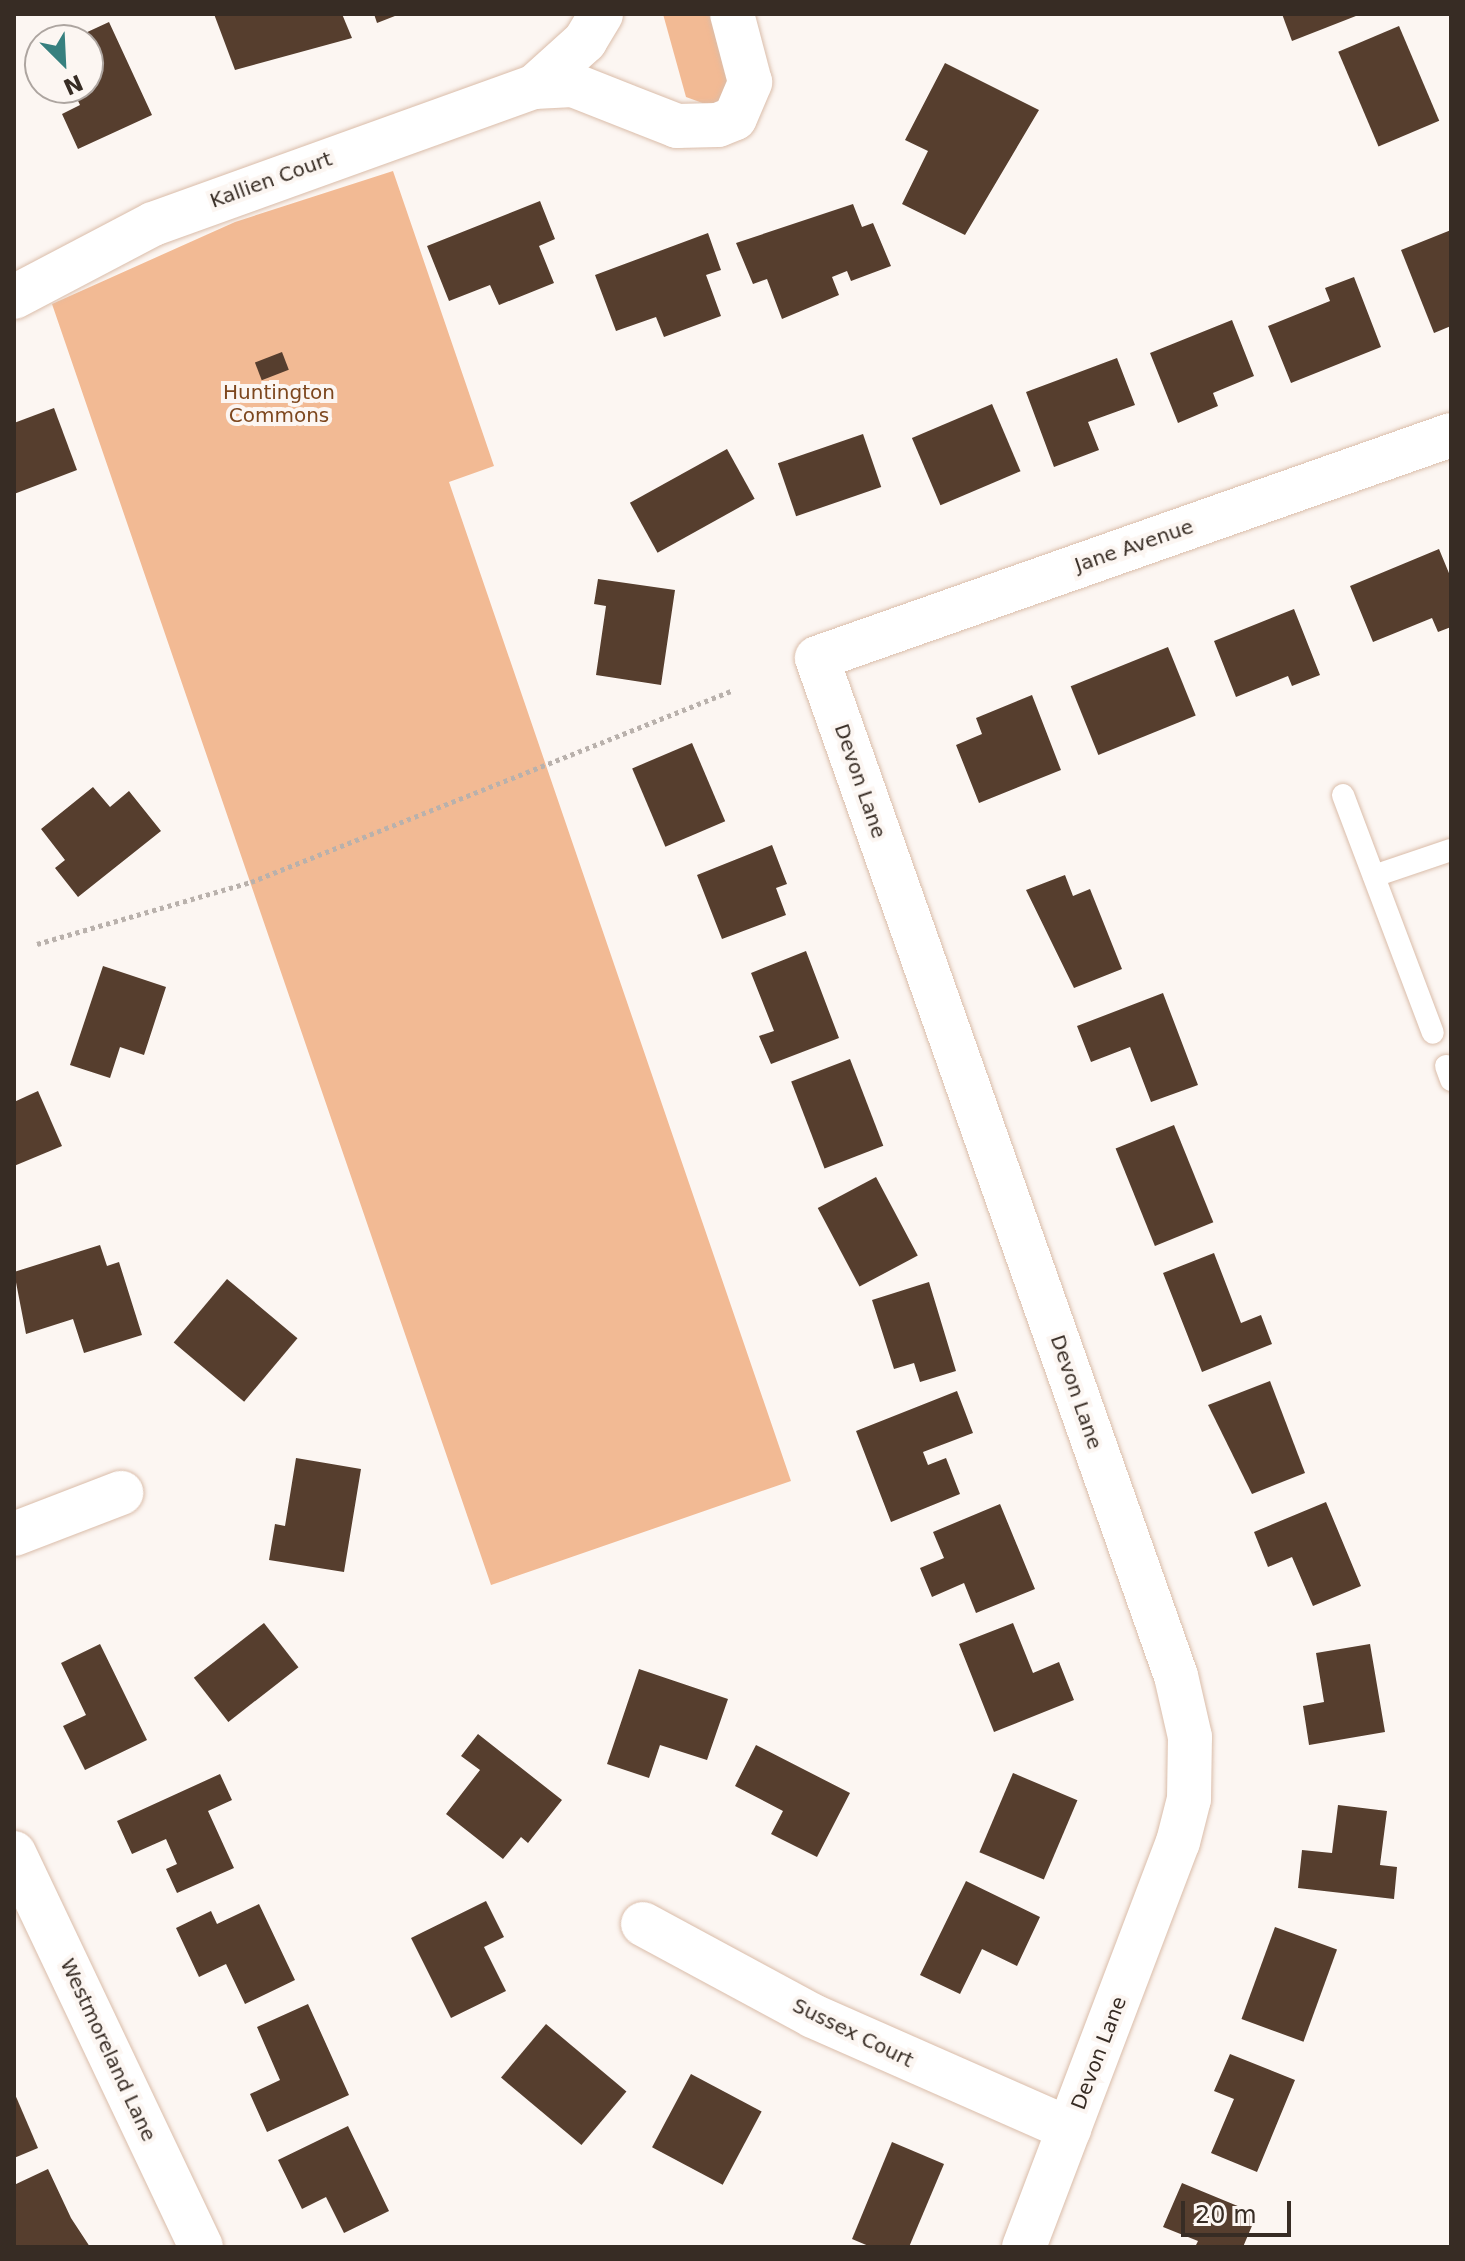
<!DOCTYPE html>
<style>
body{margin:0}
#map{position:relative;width:1465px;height:2261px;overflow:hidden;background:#fcf6f2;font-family:"DejaVu Sans",sans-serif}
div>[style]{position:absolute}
.green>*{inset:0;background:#f2ba94}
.building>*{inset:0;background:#563e2e;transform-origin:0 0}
.path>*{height:5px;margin-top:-2.5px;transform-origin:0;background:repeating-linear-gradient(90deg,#b9b1ac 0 4px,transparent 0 8px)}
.roads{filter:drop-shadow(0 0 2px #dabdaa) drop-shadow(0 0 2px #dabdaa)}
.service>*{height:22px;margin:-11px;padding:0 11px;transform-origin:11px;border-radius:11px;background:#fff}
.minor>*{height:44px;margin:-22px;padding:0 22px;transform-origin:22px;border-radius:22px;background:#fff}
span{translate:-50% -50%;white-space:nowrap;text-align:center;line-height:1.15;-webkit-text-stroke:8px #fcf6f2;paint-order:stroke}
.street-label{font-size:20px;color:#372c24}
.park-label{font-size:20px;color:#7d471e}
.frame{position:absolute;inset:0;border:16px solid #372c24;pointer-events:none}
.north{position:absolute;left:24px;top:24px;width:80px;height:80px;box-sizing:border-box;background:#fcf6f2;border:2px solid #ada5a0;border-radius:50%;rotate:156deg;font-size:22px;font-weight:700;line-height:32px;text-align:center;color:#372c24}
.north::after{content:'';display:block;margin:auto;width:28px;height:36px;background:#37807f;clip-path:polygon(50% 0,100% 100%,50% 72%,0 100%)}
.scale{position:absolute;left:1181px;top:2201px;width:110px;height:36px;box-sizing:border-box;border:4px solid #372c24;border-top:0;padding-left:10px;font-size:24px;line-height:28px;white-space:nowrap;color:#372c24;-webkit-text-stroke:6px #fcf6f2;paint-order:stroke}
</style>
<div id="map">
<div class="green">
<div style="clip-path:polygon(663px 14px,718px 14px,732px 82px,719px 101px,708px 105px,686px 97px)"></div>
<div style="clip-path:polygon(393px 171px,494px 466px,449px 482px,791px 1481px,491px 1585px,52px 304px,235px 222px)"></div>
</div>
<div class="building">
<div style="clip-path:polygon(214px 14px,342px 14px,352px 38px,235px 70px)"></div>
<div style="clip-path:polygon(374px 14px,400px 14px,377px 23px)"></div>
<div style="clip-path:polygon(1282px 14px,1361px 14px,1292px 41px)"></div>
<div style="clip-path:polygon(109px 22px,152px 115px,78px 149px,62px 114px,80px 105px,72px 88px,88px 88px,88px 40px,70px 40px)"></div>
<div style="left:1399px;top:26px;width:103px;height:66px;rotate:67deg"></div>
<div style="clip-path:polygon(945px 63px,1039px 110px,965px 235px,902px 204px,928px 151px,905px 140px)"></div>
<div style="clip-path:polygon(540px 201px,555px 239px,539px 246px,554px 283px,499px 305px,490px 285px,449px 301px,427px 246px)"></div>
<div style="clip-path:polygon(853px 204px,862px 227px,873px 223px,891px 266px,851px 281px,847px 271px,832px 277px,839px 295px,782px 319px,767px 279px,753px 284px,736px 243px)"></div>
<div style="clip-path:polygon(1451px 230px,1451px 326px,1434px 333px,1401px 250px)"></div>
<div style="clip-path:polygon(708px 233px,721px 270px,706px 275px,721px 316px,664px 337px,656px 317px,616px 331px,595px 275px)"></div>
<div style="clip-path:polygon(1354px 277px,1381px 347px,1291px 383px,1268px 326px,1330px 301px,1325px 288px)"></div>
<div style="clip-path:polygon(1232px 320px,1254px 376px,1213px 393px,1218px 406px,1178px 423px,1150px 353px)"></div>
<div style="left:282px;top:352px;width:19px;height:29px;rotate:69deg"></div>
<div style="clip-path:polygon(1117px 358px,1135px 405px,1088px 422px,1099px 450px,1054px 467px,1026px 392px)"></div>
<div style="left:992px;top:404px;width:73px;height:87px;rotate:67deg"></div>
<div style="clip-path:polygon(54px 408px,77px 470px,14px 494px,14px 423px)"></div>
<div style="left:863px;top:434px;width:56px;height:90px;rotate:71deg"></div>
<div style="left:727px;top:449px;width:57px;height:111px;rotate:61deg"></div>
<div style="clip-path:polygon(1439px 549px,1451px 578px,1451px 627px,1438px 632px,1432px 618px,1373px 642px,1350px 586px)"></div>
<div style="clip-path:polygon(598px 579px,675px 590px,661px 685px,596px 675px,606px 606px,594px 604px)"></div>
<div style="clip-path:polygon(1294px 609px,1320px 675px,1292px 686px,1288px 676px,1236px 697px,1214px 641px)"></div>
<div style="left:1168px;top:647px;width:74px;height:105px;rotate:68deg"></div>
<div style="clip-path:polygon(1032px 695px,1061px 770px,979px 803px,956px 745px,982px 734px,976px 718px)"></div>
<div style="left:692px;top:743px;width:85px;height:65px;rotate:67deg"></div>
<div style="clip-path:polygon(93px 787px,110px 807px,129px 791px,161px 831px,78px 897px,55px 868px,65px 860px,41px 829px)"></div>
<div style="clip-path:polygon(772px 845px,787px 884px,776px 888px,786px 915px,722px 939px,697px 875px)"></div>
<div style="clip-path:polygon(1065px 875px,1073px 896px,1090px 889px,1122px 969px,1074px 988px,1026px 890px)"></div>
<div style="clip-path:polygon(806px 951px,839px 1038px,771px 1064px,759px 1036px,774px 1031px,751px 973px)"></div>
<div style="clip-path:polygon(103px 966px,166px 987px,144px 1055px,120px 1047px,110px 1078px,70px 1065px)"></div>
<div style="clip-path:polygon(1163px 993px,1198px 1085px,1151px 1102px,1130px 1047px,1091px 1062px,1077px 1026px)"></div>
<div style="left:850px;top:1059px;width:93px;height:63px;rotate:69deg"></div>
<div style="clip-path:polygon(38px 1091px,62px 1146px,14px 1166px,14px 1102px)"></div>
<div style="left:1174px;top:1125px;width:105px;height:63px;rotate:68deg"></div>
<div style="left:876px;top:1177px;width:89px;height:66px;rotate:62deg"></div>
<div style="clip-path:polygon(100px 1245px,107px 1266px,119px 1262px,142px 1335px,84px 1353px,73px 1319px,26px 1334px,14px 1272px)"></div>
<div style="clip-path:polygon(1214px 1253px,1241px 1323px,1261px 1315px,1272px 1344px,1202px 1372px,1163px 1273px)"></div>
<div style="left:227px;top:1279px;width:92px;height:83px;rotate:40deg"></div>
<div style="clip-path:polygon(929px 1282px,956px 1371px,920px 1382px,914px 1363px,894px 1369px,872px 1300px)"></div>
<div style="clip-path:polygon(1270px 1381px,1305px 1473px,1252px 1494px,1208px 1405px)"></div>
<div style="clip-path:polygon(957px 1391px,973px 1433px,923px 1452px,928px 1465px,946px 1458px,960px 1494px,891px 1522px,856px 1431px)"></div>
<div style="clip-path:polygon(296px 1458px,361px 1469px,344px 1572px,269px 1560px,275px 1524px,285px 1526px)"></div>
<div style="clip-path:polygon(1326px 1502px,1361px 1586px,1313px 1606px,1292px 1557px,1268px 1567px,1254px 1532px)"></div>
<div style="clip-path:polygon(1000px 1504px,1035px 1589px,976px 1613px,964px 1583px,932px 1597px,920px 1568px,944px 1558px,933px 1532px)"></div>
<div style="left:264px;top:1623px;width:56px;height:89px;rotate:52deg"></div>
<div style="clip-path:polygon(1013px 1623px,1033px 1673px,1059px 1662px,1074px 1700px,994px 1732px,959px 1644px)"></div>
<div style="clip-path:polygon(100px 1644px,147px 1740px,85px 1770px,63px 1726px,86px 1715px,61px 1663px)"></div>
<div style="clip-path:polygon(1370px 1644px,1385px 1732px,1309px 1745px,1303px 1706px,1324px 1702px,1316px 1653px)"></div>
<div style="clip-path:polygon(639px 1669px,728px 1699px,707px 1760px,660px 1745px,649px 1778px,607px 1764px)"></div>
<div style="clip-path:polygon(478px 1734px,562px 1800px,528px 1843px,521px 1837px,503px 1859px,446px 1814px,480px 1770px,461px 1756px)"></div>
<div style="clip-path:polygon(756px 1745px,850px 1793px,817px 1857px,771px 1834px,783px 1811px,735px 1786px)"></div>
<div style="left:1013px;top:1773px;width:70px;height:86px;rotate:23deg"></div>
<div style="clip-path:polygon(220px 1774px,232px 1800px,208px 1811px,234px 1868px,177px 1893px,166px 1869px,177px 1864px,166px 1839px,132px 1854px,117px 1821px)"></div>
<div style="clip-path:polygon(1338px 1805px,1387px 1811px,1380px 1865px,1397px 1867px,1394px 1899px,1298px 1888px,1302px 1850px,1332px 1853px)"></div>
<div style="clip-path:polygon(966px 1881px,1040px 1917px,1017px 1966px,982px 1949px,960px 1994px,920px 1975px)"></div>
<div style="clip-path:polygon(486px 1901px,504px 1937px,484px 1947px,506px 1991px,451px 2018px,411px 1938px)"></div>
<div style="clip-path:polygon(259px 1904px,295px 1980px,245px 2004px,226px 1964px,199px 1977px,176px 1928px,211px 1911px,217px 1924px)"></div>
<div style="left:1275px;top:1927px;width:66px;height:98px;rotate:20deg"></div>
<div style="clip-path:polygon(308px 2004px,349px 2095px,267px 2132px,250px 2094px,280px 2080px,257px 2027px)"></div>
<div style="left:546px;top:2024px;width:105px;height:70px;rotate:40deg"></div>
<div style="clip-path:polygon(1230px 2054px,1295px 2080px,1257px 2172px,1211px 2153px,1234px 2099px,1214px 2091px)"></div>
<div style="left:691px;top:2074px;width:80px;height:83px;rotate:28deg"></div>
<div style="clip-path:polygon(14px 2092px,38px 2148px,14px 2158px)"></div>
<div style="clip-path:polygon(348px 2126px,389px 2211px,344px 2233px,326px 2197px,302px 2209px,278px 2160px)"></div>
<div style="clip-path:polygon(892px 2142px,944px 2164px,909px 2247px,871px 2247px,852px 2239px)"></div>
<div style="clip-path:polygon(48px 2169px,71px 2218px,90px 2247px,14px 2247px,14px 2185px)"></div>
<div style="clip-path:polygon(1182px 2183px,1257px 2214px,1243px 2247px,1195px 2247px,1198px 2241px,1163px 2227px)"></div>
</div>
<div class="path">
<div style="left:37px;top:944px;width:223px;rotate:-16.2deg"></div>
<div style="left:251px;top:882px;width:517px;rotate:-21.7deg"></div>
</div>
<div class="roads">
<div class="service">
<div style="left:1343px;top:795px;width:254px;rotate:69.3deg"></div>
<div style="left:1374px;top:876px;width:81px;rotate:-18.7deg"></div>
<div style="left:1446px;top:1066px;width:15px;rotate:70deg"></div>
</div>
<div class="minor">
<div style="left:534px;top:87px;width:69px;rotate:-42deg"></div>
<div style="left:585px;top:41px;width:31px;rotate:-59deg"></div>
<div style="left:14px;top:297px;width:157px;rotate:-27.7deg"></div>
<div style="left:153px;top:224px;width:405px;rotate:-19.8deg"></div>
<div style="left:534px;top:87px;width:39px;rotate:-3deg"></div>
<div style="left:573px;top:85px;width:112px;rotate:21.5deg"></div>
<div style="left:677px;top:126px;width:41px;rotate:-1.4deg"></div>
<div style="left:718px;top:125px;width:18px;rotate:-22deg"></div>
<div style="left:735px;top:118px;width:39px;rotate:-67deg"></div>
<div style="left:750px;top:82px;width:70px;rotate:-104.8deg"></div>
<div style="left:14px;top:1534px;width:115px;rotate:-21deg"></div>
<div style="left:14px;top:1853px;width:436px;rotate:64.6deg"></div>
<div style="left:643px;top:1924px;width:193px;rotate:28.4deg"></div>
<div style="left:813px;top:2016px;width:280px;rotate:23.8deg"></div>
<div style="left:1024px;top:2247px;width:433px;rotate:-69.2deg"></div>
<div style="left:1178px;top:1842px;width:44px;rotate:-75.7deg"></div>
<div style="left:1189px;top:1799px;width:62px;rotate:-89.1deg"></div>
<div style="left:1190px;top:1737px;width:63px;rotate:-102.9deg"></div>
<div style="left:1176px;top:1676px;width:1079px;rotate:-109.43deg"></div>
<div style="left:817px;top:658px;width:672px;rotate:-19.38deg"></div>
</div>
</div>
<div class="street-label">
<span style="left:271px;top:180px;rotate:-20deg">Kallien Court</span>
<span style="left:1134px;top:546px;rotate:-19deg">Jane Avenue</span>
<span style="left:860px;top:781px;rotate:71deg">Devon Lane</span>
<span style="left:1076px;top:1392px;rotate:71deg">Devon Lane</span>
<span style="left:853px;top:2033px;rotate:26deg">Sussex Court</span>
<span style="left:108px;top:2050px;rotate:65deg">Westmoreland Lane</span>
<span style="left:1099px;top:2053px;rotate:-69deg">Devon Lane</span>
</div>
<div class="park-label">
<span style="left:279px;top:404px">Huntington<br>Commons</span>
</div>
<div class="frame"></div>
<div class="north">N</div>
<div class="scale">20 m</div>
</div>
